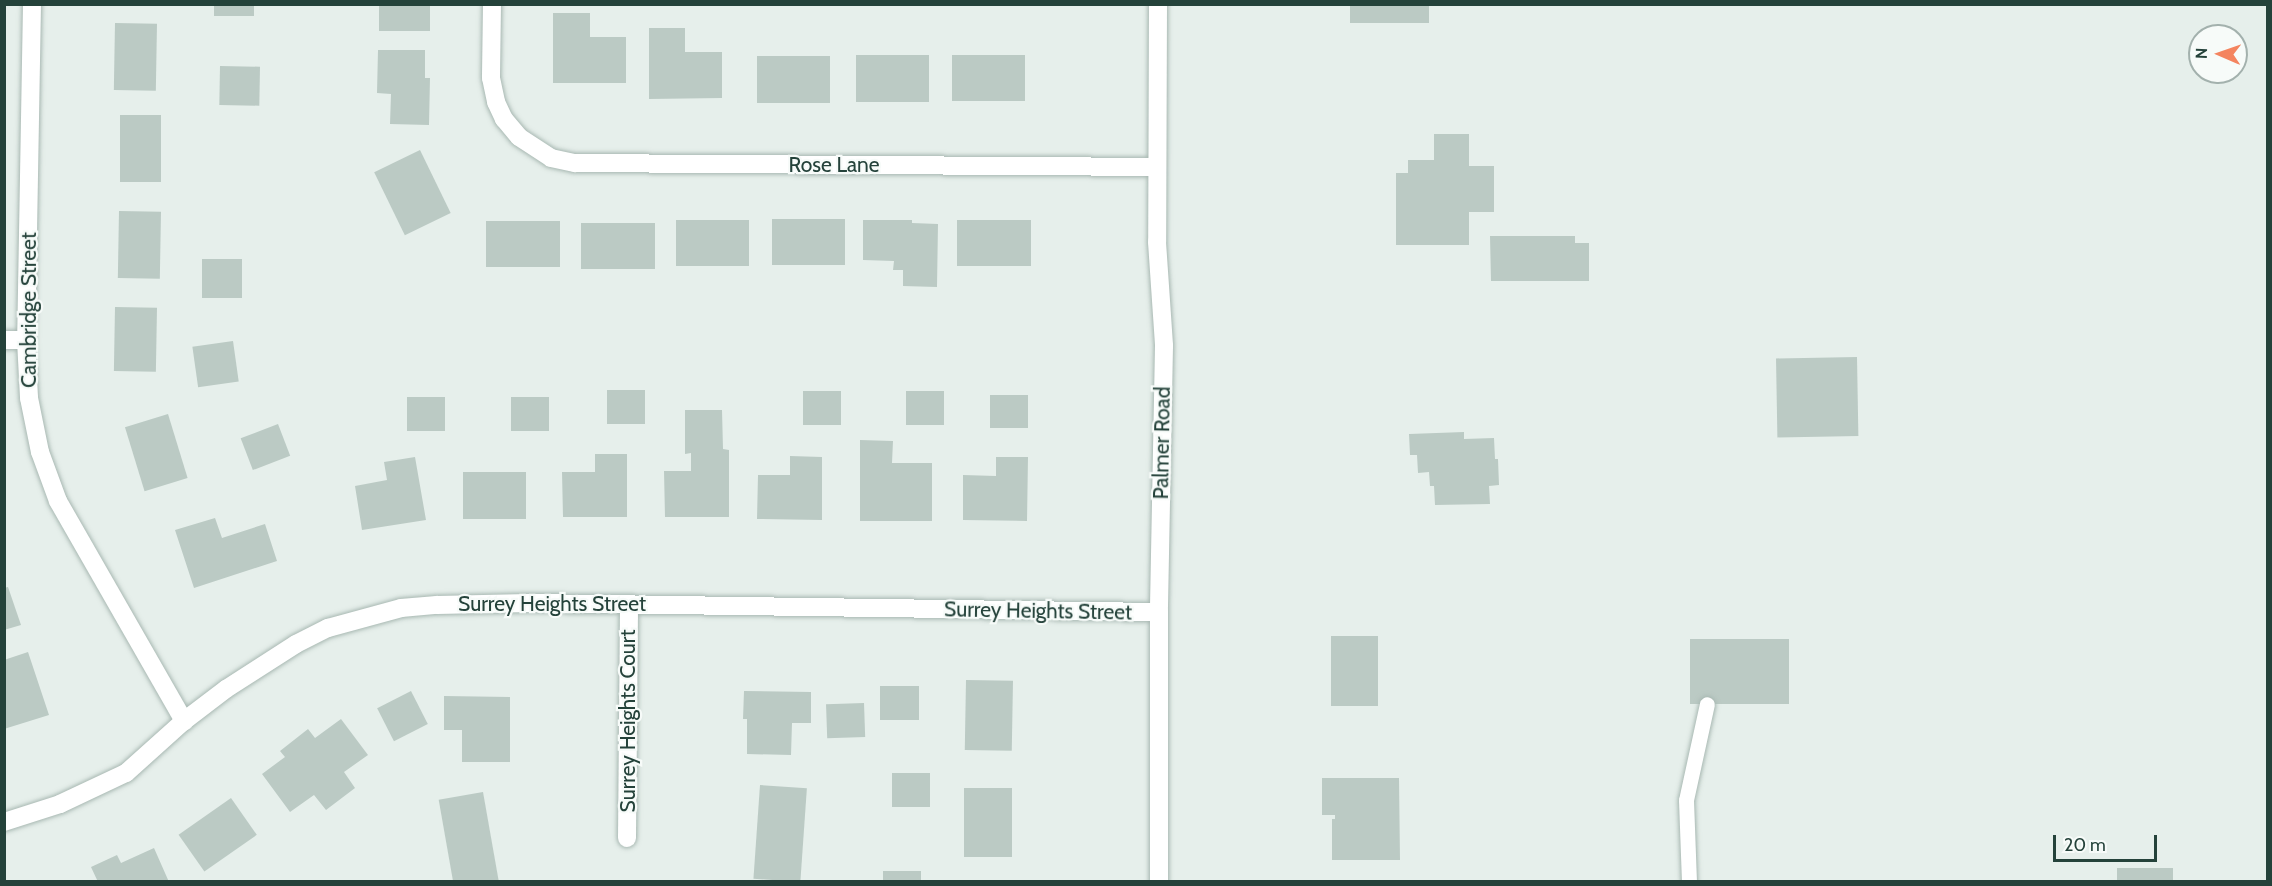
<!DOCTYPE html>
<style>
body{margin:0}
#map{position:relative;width:2272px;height:886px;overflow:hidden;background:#e6efeb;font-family:Cabin,sans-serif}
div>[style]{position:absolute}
.building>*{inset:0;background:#bbcac4;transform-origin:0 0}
.roads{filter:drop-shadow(0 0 2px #a8b8b2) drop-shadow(0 0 2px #a8b8b2)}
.service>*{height:15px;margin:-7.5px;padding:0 7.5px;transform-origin:7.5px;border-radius:7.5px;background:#fff}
.minor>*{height:18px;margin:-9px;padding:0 9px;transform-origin:9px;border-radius:9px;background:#fff}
.tertiary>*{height:18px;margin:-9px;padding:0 9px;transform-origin:9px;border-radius:9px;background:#fff}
span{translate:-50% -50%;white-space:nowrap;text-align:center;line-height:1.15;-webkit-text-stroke:4.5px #f7fbf9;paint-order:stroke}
.street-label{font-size:21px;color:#24423a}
.frame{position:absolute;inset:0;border:6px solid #24423a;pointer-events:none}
.north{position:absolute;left:2188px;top:24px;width:60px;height:60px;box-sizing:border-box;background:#f7fbf9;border:2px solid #a3b1ad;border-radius:50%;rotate:272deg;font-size:16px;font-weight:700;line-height:24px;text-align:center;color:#24423a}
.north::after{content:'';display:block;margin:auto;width:21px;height:27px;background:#f4845f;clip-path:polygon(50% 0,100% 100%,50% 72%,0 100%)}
.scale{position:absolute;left:2053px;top:835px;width:104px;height:27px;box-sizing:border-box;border:3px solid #24423a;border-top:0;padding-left:8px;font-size:18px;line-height:21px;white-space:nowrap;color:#24423a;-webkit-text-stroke:4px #f7fbf9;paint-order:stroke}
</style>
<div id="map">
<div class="building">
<div style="left:379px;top:4px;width:51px;height:27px"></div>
<div style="left:1350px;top:4px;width:79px;height:19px"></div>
<div style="left:214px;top:5px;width:40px;height:11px"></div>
<div style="clip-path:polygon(553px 13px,590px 13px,590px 37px,626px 37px,626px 83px,553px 83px)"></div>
<div style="left:115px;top:23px;width:42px;height:67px;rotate:1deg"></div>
<div style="clip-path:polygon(649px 28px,685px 28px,685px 52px,722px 52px,722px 98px,649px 99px)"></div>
<div style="clip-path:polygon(378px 50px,425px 50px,425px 78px,430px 78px,429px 125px,390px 124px,391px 94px,377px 93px)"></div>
<div style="left:856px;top:55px;width:73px;height:47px"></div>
<div style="left:952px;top:55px;width:73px;height:46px"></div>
<div style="left:830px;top:56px;width:47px;height:73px;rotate:90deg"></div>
<div style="left:220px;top:66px;width:40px;height:39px;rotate:1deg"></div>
<div style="left:120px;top:115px;width:41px;height:67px"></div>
<div style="clip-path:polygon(1434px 134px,1469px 134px,1469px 166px,1494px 166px,1494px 212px,1469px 212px,1469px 245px,1396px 245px,1396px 173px,1408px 173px,1408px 160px,1434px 160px)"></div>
<div style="left:420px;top:150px;width:70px;height:51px;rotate:64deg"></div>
<div style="left:119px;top:211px;width:42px;height:67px;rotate:1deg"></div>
<div style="left:772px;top:219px;width:73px;height:46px"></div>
<div style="left:676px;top:220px;width:73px;height:46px"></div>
<div style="clip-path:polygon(863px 220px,912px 220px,912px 223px,938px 224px,937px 287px,903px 286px,903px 270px,893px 270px,894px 261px,863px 260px)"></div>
<div style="left:957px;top:220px;width:74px;height:46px"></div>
<div style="left:486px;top:221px;width:74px;height:46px"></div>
<div style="left:581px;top:223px;width:74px;height:46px"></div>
<div style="clip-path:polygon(1490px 236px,1575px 236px,1575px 243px,1589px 243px,1589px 281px,1491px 281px)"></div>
<div style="left:202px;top:259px;width:40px;height:39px"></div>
<div style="left:115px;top:307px;width:42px;height:64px;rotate:1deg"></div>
<div style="left:233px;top:341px;width:41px;height:41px;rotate:82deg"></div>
<div style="left:1857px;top:357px;width:79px;height:81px;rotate:89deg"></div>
<div style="left:607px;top:390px;width:38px;height:34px"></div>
<div style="left:841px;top:391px;width:34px;height:38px;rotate:90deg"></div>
<div style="left:906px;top:391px;width:38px;height:34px"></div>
<div style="left:990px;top:395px;width:38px;height:33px"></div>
<div style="left:445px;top:397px;width:34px;height:38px;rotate:90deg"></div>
<div style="left:511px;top:397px;width:38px;height:34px"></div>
<div style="clip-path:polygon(685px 410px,722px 410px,723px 449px,729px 450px,729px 517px,665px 517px,664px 471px,691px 471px,691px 453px,685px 454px)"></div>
<div style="left:168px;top:414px;width:67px;height:45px;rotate:73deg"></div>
<div style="left:278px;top:424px;width:34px;height:40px;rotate:69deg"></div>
<div style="clip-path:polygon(1464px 432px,1464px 439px,1494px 438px,1495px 459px,1498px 459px,1499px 485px,1489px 486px,1490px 504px,1435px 505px,1434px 486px,1430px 486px,1429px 472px,1418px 473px,1417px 455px,1410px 455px,1409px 434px)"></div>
<div style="clip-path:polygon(860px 440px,893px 441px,892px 463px,932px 463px,932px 521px,860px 521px)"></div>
<div style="clip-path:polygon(595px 454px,627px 454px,627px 517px,563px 517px,562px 472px,595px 472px)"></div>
<div style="clip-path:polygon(790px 456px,822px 457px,822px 520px,757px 519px,758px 475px,790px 475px)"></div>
<div style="clip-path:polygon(415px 457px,426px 520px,362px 530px,355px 486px,387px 480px,384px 462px)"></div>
<div style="clip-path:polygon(996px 457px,1028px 457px,1027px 521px,963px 520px,963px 475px,996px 476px)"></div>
<div style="left:463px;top:472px;width:63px;height:47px"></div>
<div style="clip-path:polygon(215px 518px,222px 538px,265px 524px,277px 561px,194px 588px,175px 530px)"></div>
<div style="clip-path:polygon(8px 587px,21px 625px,4px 630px,4px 588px)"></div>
<div style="left:1331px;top:636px;width:47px;height:70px"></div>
<div style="left:1789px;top:639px;width:65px;height:99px;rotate:90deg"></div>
<div style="clip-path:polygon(28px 652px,49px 715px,4px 729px,4px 660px)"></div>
<div style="left:966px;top:680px;width:47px;height:70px;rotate:1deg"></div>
<div style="left:880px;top:686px;width:39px;height:34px"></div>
<div style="left:411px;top:691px;width:37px;height:38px;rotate:63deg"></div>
<div style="clip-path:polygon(744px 691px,811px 692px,811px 723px,792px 723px,791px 755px,747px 754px,747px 719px,743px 719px)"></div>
<div style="clip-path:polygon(444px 696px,510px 697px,510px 762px,462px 762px,462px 730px,444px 730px)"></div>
<div style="left:864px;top:703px;width:34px;height:38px;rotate:88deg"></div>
<div style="clip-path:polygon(341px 719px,368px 755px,344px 772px,355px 788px,326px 810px,314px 795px,290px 812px,262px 774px,285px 757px,280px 751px,308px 729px,315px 738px)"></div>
<div style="left:892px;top:773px;width:38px;height:34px"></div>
<div style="clip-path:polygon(1322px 778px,1399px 778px,1400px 860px,1332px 860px,1332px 819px,1335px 819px,1335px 815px,1322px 815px)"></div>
<div style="left:760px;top:785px;width:47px;height:94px;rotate:4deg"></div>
<div style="left:964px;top:788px;width:48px;height:69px"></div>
<div style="left:483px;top:792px;width:91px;height:45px;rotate:80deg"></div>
<div style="left:231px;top:798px;width:45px;height:64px;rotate:55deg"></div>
<div style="clip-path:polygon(154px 848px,169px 882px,98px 882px,91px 867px,117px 855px,121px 863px)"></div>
<div style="left:2173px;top:868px;width:14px;height:56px;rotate:90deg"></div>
<div style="left:883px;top:871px;width:38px;height:11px"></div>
</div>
<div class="roads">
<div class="service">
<div style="left:1689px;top:882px;width:82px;rotate:-92.1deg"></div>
<div style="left:1686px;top:800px;width:98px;rotate:-77.7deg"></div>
</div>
<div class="minor">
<div style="left:32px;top:4px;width:336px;rotate:91deg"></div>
<div style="left:26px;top:340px;width:58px;rotate:87deg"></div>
<div style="left:29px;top:398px;width:55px;rotate:78.5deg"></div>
<div style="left:40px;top:452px;width:52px;rotate:69.8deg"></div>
<div style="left:58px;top:501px;width:254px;rotate:60.2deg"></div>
<div style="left:492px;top:4px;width:74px;rotate:90.8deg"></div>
<div style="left:491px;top:78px;width:25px;rotate:78deg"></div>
<div style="left:496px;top:102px;width:19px;rotate:65deg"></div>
<div style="left:504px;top:119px;width:23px;rotate:50deg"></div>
<div style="left:519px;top:137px;width:38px;rotate:33deg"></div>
<div style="left:551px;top:158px;width:25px;rotate:12deg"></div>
<div style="left:575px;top:163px;width:582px;rotate:0.39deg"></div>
<div style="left:4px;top:340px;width:22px"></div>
<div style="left:4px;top:822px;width:59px;rotate:-17.8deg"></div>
<div style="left:60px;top:804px;width:73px;rotate:-25.2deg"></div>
<div style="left:126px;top:773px;width:78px;rotate:-41.9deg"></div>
<div style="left:184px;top:721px;width:53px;rotate:-37.3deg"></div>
<div style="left:226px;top:689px;width:83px;rotate:-32.7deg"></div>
<div style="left:296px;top:644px;width:36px;rotate:-27deg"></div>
<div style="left:328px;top:628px;width:76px;rotate:-15.3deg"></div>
<div style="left:401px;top:608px;width:36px;rotate:-5deg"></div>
<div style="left:437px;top:605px;width:92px;rotate:-1.2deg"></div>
<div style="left:529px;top:603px;width:630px;rotate:0.82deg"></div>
<div style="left:627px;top:838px;width:234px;rotate:-89.5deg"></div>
</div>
<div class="tertiary">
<div style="left:1158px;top:4px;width:238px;rotate:90.2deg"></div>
<div style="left:1157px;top:242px;width:104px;rotate:86.1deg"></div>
<div style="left:1164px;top:346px;width:266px;rotate:91.1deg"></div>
<div style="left:1159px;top:612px;width:270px;rotate:90deg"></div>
</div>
</div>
<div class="street-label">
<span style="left:834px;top:165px">Rose Lane</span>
<span style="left:29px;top:310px;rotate:-90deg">Cambridge Street</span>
<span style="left:1162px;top:443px;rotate:-89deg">Palmer Road</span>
<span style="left:552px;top:604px">Surrey Heights Street</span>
<span style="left:1038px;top:611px;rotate:1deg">Surrey Heights Street</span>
<span style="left:628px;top:721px;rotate:-90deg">Surrey Heights Court</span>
</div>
<div class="frame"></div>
<div class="north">N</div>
<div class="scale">20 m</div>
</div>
